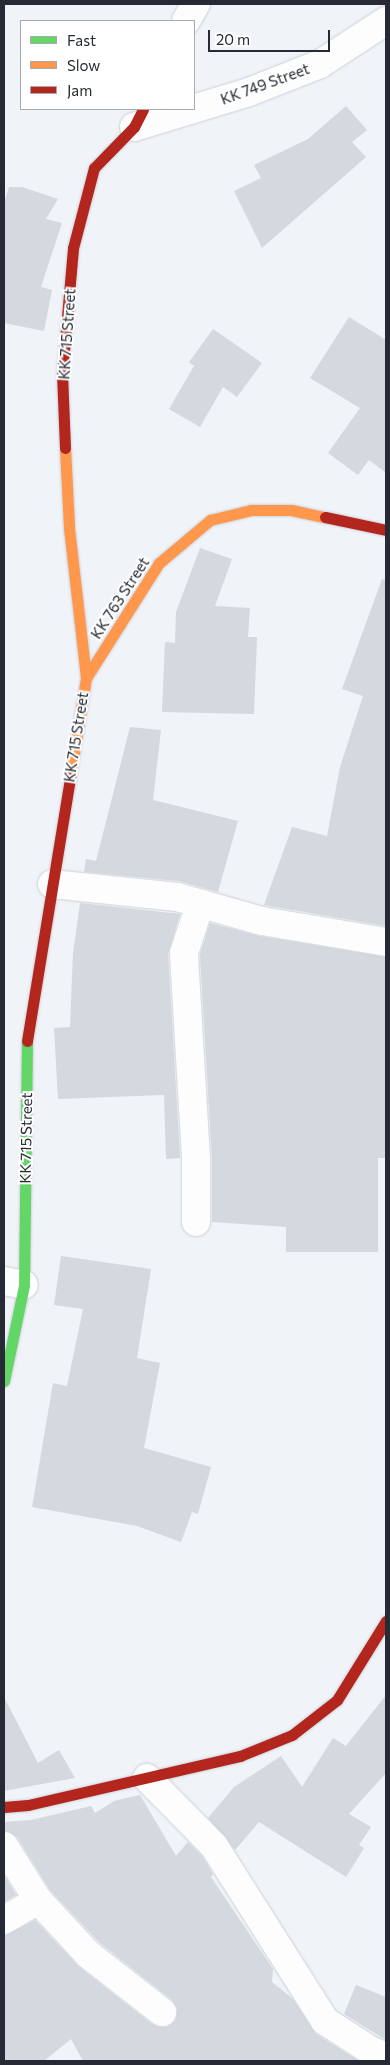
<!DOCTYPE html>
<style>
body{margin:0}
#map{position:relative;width:390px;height:2065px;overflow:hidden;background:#f0f3f8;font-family:Commissioner,sans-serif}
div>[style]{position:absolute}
.building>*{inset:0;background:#d3d9df}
.roads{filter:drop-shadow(0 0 1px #cdd1d8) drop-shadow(0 0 1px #cdd1d8)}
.street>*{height:28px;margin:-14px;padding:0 14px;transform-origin:14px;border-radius:14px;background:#fdfdfe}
.fast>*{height:11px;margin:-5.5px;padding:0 5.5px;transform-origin:5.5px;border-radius:5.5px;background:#63d668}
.slow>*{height:11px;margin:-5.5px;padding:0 5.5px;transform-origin:5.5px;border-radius:5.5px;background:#ff974d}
.jam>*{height:11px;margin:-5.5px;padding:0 5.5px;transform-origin:5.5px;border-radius:5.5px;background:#b3261e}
span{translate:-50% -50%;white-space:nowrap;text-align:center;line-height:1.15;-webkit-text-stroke:4px #fff;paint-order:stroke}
.street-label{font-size:15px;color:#252a34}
.frame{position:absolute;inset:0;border:5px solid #252a34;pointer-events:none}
.legend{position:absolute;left:20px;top:20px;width:175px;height:90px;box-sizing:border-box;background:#fff;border:1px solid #a8aaae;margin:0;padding:6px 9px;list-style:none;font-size:15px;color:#252a34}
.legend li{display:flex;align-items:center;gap:10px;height:25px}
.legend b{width:25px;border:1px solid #a8aaae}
.scale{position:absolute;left:208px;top:30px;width:122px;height:22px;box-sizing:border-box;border:2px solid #252a34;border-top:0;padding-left:6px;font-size:15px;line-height:18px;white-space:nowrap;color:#252a34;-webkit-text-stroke:4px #fff;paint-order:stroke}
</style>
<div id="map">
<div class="building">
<div style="clip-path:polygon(346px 106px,367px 130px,352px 142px,366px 157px,262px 248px,234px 191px,261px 178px,254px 165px,308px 139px)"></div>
<div style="clip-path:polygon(9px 187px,22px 187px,58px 199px,46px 219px,62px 223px,41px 287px,52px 290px,44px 331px,4px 323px,4px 203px)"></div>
<div style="clip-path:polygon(349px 317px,386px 340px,386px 473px,369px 460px,358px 475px,328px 453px,360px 408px,310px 378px)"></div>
<div style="clip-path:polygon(213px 329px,262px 363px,237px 397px,223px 387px,200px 427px,169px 409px,194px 366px,189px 362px)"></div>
<div style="clip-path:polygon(200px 548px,232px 559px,215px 606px,250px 608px,248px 637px,257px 637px,254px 714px,162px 712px,165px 642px,175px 643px,176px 612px)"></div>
<div style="clip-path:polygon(382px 579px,386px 580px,386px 926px,264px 905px,292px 827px,327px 836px,340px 767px,363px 696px,342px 689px)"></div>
<div style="clip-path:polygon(130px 727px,161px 730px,153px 800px,238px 821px,218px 892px,179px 881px,84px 872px,86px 859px,96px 861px)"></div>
<div style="clip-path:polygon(80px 903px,180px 914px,168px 954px,180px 1158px,166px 1159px,164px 1095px,58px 1099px,54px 1028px,70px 1027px,73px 953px)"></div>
<div style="clip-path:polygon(210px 923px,259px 936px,386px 957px,386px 1158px,378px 1158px,378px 1252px,286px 1252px,286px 1227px,212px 1222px,212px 1157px,200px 955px)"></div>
<div style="clip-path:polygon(61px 1256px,151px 1269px,137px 1358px,160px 1363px,144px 1448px,211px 1467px,198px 1514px,192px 1512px,181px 1542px,137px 1526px,32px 1507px,53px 1383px,67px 1386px,83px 1309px,54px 1305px)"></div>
<div style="clip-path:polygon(386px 1695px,386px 1773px,349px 1814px,371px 1827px,359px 1845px,364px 1848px,346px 1877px,259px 1822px,235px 1850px,208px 1818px,234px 1787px,281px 1756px,302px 1787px,333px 1738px,346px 1746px)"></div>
<div style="clip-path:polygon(4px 1697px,38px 1763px,59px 1750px,75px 1778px,4px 1791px)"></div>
<div style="clip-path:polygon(140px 1795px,176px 1856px,188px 1842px,202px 1856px,213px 1874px,211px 1877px,273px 1969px,272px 1982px,293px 1999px,316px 2034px,359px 2061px,83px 2061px,71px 2039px,44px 2061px,4px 2061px,4px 1936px,35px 1920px,79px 1967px,152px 2024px,167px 2027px,175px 2021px,177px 2007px,172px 2000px,100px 1943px,50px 1890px,17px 1837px,4px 1830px,4px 1822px,31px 1820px,91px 1806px,95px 1813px,114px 1801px)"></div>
<div style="clip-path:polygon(4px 1875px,16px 1895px,4px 1902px)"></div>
<div style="clip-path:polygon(356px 1985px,386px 1997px,386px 2040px,344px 2014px)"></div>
</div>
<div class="roads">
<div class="street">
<div style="left:186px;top:21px;width:20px;rotate:-60deg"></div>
<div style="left:134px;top:127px;width:120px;rotate:-16.9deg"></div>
<div style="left:249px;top:92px;width:76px;rotate:-21.5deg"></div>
<div style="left:320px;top:64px;width:79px;rotate:-33.1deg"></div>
<div style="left:52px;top:884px;width:126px;rotate:5.9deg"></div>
<div style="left:177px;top:897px;width:88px;rotate:15.8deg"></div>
<div style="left:262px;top:921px;width:126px;rotate:9.6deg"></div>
<div style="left:196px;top:1222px;width:64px;rotate:-90deg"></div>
<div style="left:196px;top:1158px;width:205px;rotate:-93.4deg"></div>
<div style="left:184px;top:953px;width:52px;rotate:-71.9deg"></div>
<div style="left:4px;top:1281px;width:20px;rotate:11deg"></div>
<div style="left:147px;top:1778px;width:95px;rotate:45.4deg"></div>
<div style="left:214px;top:1846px;width:207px;rotate:57.6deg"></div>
<div style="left:325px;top:2021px;width:54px;rotate:32.8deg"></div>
<div style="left:370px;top:2050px;width:17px;rotate:24deg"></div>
<div style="left:4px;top:1846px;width:64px;rotate:57.8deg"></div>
<div style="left:38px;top:1900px;width:75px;rotate:47.2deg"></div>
<div style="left:89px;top:1955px;width:93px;rotate:38deg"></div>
<div style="left:4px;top:1920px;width:39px;rotate:-30deg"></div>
</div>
<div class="fast">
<div style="left:4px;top:1381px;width:98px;rotate:-78.2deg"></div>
<div style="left:24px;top:1285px;width:244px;rotate:-89.3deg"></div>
</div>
<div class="slow">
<div style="left:65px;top:448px;width:80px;rotate:87.1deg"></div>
<div style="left:69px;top:528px;width:151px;rotate:83.5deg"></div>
<div style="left:86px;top:678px;width:95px;rotate:99.1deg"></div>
<div style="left:86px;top:678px;width:136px;rotate:-57.6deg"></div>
<div style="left:159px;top:563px;width:67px;rotate:-40.1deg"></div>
<div style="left:210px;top:520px;width:42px;rotate:-13.7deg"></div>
<div style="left:251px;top:510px;width:40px"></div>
<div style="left:291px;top:510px;width:35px;rotate:12deg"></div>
</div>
<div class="jam">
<div style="left:65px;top:448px;width:74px;rotate:-92.3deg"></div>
<div style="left:62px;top:374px;width:126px;rotate:-85deg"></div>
<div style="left:73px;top:248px;width:83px;rotate:-75.3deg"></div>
<div style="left:94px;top:168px;width:57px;rotate:-45.7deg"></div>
<div style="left:134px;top:127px;width:20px;rotate:-63deg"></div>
<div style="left:325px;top:517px;width:62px;rotate:12deg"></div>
<div style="left:27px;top:1041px;width:273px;rotate:-80.7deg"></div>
<div style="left:4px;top:1807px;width:24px;rotate:-5deg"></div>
<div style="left:28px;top:1805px;width:218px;rotate:-13deg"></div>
<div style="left:240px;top:1756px;width:56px;rotate:-22deg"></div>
<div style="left:292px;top:1735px;width:57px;rotate:-37.9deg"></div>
<div style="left:337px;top:1700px;width:93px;rotate:-58.2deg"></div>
</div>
</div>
<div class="street-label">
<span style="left:265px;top:84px;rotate:-20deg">KK 749 Street</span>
<span style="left:67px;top:334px;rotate:-86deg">KK 715 Street</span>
<span style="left:120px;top:598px;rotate:-57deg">KK 763 Street</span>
<span style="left:76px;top:737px;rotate:-81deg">KK 715 Street</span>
<span style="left:26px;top:1138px;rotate:-89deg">KK 715 Street</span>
</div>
<div class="frame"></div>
<ul class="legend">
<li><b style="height:6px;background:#63d668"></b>Fast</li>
<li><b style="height:6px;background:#ff974d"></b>Slow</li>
<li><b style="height:6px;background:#b3261e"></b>Jam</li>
</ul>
<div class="scale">20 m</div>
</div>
